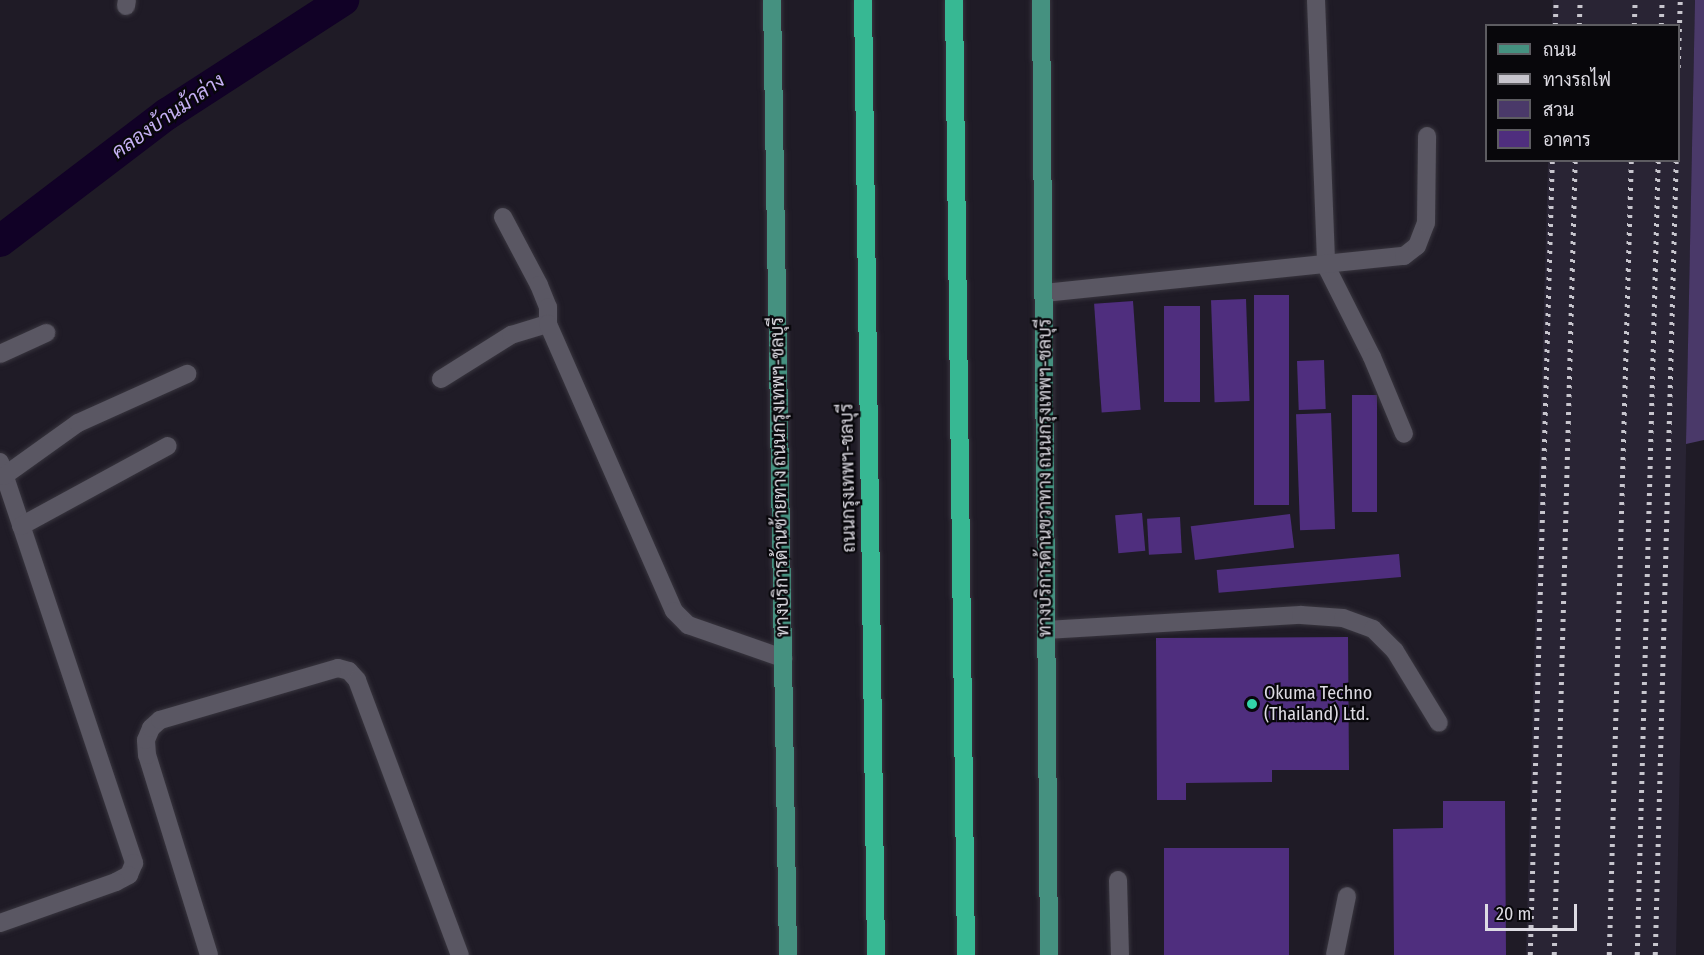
<!DOCTYPE html>
<meta charset="utf-8">
<style>
body{margin:0}
#map{position:relative;width:1704px;height:955px;overflow:hidden;background:#1f1b26;font-family:"Fira Sans Condensed",Sarabun,sans-serif}
div>[style]{position:absolute}
.built>*{inset:0;background:#292434}
.green>*{inset:0;background:#4a3969}
.canal>*{height:32px;margin:-16px;padding:0 16px;transform-origin:16px;border-radius:16px;background:#110126}
.building>*{inset:0;background:#4f2e7e;transform-origin:0 0}
.roads{filter:drop-shadow(0 0 2px #38353e) drop-shadow(0 0 2px #38353e)}
.minor>*{height:18px;margin:-9px;padding:0 9px;transform-origin:9px;border-radius:9px;background:#5a5763}
.major>*{height:18px;margin:-9px;padding:0 9px;transform-origin:9px;border-radius:9px;background:#459180}
.highway>*{height:18px;margin:-9px;padding:0 9px;transform-origin:9px;border-radius:9px;background:#37b893}
.rail>*{height:4.5px;margin-top:-2.25px;transform-origin:0;background:repeating-linear-gradient(90deg,#c7c5cd 0 3px,transparent 0 9px)}
.dots>*{width:16px;height:16px;translate:-50% -50%;box-sizing:border-box;border:3px solid #08070b;border-radius:50%}
span{translate:-50% -50%;white-space:nowrap;text-align:center;line-height:1.15;-webkit-text-stroke:4.5px #08070b;paint-order:stroke}
.street-label{font-size:18px;color:#dddbe3}
.poi-label{font-size:18px;color:#dddbe3}
.left{translate:0 -50%;text-align:left}
.water-label{font-size:20px;color:#c6b1f4;font-style:italic}
.legend{position:absolute;left:1485px;top:24px;width:195px;height:138px;box-sizing:border-box;background:#08070b;border:2px solid #5d5c61;margin:0;padding:8px 10px;list-style:none;font-size:18px;color:#dddbe3}
.legend li{display:flex;align-items:center;gap:12px;height:30px}
.legend b{width:30px;border:2px solid #5d5c61}
.scale{position:absolute;left:1485px;top:904px;width:92px;height:27px;box-sizing:border-box;border:3px solid #dddbe3;border-top:0;padding-left:8px;font-size:18px;line-height:21px;white-space:nowrap;color:#dddbe3;-webkit-text-stroke:4px #08070b;paint-order:stroke}
</style>
<div id="map">
<div class="built">
<div style="clip-path:polygon(1553px 0,1695px 0,1676px 955px,1526px 955px,1548px 161px,1678px 160px,1678px 26px,1552px 25px)"></div>
</div>
<div class="green">
<div style="clip-path:polygon(1695px 0,1704px 0,1704px 440px,1686px 444px)"></div>
</div>
<div class="canal">
<div style="left:0;top:241px;width:210px;rotate:-37.3deg"></div>
<div style="left:167px;top:114px;width:210px;rotate:-32.9deg"></div>
</div>
<div class="building">
<div style="left:1254px;top:295px;width:35px;height:210px"></div>
<div style="left:1246px;top:299px;width:102px;height:35px;rotate:88deg"></div>
<div style="left:1133px;top:301px;width:109px;height:39px;rotate:86deg"></div>
<div style="left:1164px;top:306px;width:36px;height:96px"></div>
<div style="left:1324px;top:360px;width:49px;height:27px;rotate:88deg"></div>
<div style="left:1352px;top:395px;width:25px;height:117px"></div>
<div style="left:1331px;top:413px;width:116px;height:35px;rotate:88deg"></div>
<div style="left:1142px;top:513px;width:38px;height:27px;rotate:85deg"></div>
<div style="left:1290px;top:514px;width:34px;height:100px;rotate:83deg"></div>
<div style="left:1180px;top:517px;width:36px;height:33px;rotate:87deg"></div>
<div style="left:1399px;top:554px;width:23px;height:183px;rotate:85deg"></div>
<div style="clip-path:polygon(1348px 637px,1349px 770px,1272px 770px,1272px 782px,1186px 783px,1186px 800px,1157px 800px,1156px 638px)"></div>
<div style="clip-path:polygon(1443px 801px,1505px 801px,1506px 955px,1394px 955px,1393px 829px,1443px 828px)"></div>
<div style="left:1164px;top:848px;width:125px;height:107px"></div>
</div>
<div class="roads">
<div class="minor">
<div style="left:1316px;top:0;width:266px;rotate:87.8deg"></div>
<div style="left:1326px;top:266px;width:102px;rotate:63.2deg"></div>
<div style="left:1372px;top:357px;width:83px;rotate:67.4deg"></div>
<div style="left:126px;top:6px;width:6px;rotate:-81deg"></div>
<div style="left:503px;top:217px;width:77px;rotate:62.1deg"></div>
<div style="left:539px;top:285px;width:24px;rotate:68deg"></div>
<div style="left:548px;top:307px;width:17px;rotate:90deg"></div>
<div style="left:1044px;top:293px;width:362px;rotate:-5.9deg"></div>
<div style="left:1404px;top:256px;width:16px;rotate:-38deg"></div>
<div style="left:1417px;top:246px;width:25px;rotate:-69deg"></div>
<div style="left:1426px;top:223px;width:87px;rotate:-89.3deg"></div>
<div style="left:0;top:354px;width:51px;rotate:-24.5deg"></div>
<div style="left:441px;top:379px;width:83px;rotate:-32.2deg"></div>
<div style="left:511px;top:335px;width:39px;rotate:-17deg"></div>
<div style="left:548px;top:324px;width:313px;rotate:66.3deg"></div>
<div style="left:674px;top:611px;width:20px;rotate:45deg"></div>
<div style="left:688px;top:625px;width:101px;rotate:19.2deg"></div>
<div style="left:0;top:462px;width:423px;rotate:71.5deg"></div>
<div style="left:134px;top:863px;width:13px;rotate:113deg"></div>
<div style="left:129px;top:875px;width:15px;rotate:152deg"></div>
<div style="left:116px;top:882px;width:123px;rotate:160.5deg"></div>
<div style="left:4px;top:476px;width:91px;rotate:-35.6deg"></div>
<div style="left:78px;top:423px;width:120px;rotate:-24.2deg"></div>
<div style="left:21px;top:526px;width:167px;rotate:-28.6deg"></div>
<div style="left:1046px;top:630px;width:255px;rotate:-3.4deg"></div>
<div style="left:1301px;top:615px;width:42px;rotate:4.1deg"></div>
<div style="left:1343px;top:618px;width:32px;rotate:20deg"></div>
<div style="left:1373px;top:629px;width:31px;rotate:45deg"></div>
<div style="left:1395px;top:651px;width:84px;rotate:58.6deg"></div>
<div style="left:1118px;top:880px;width:75px;rotate:88.5deg"></div>
<div style="left:209px;top:955px;width:209px;rotate:-107.2deg"></div>
<div style="left:147px;top:755px;width:15px;rotate:-94deg"></div>
<div style="left:146px;top:740px;width:13px;rotate:-67deg"></div>
<div style="left:151px;top:728px;width:12px;rotate:-42deg"></div>
<div style="left:160px;top:720px;width:185px;rotate:-16.3deg"></div>
<div style="left:338px;top:668px;width:11px;rotate:15deg"></div>
<div style="left:349px;top:671px;width:12px;rotate:48deg"></div>
<div style="left:357px;top:680px;width:294px;rotate:69.5deg"></div>
<div style="left:1335px;top:955px;width:60px;rotate:-78.5deg"></div>
</div>
<div class="major">
<div style="left:772px;top:0;width:955px;rotate:89.04deg"></div>
<div style="left:1041px;top:0;width:955px;rotate:89.52deg"></div>
</div>
<div class="highway">
<div style="left:863px;top:0;width:955px;rotate:89.22deg"></div>
<div style="left:954px;top:0;width:955px;rotate:89.28deg"></div>
</div>
</div>
<div class="rail">
<div style="left:1555px;top:26px;width:26px;rotate:-88deg"></div>
<div style="left:1579px;top:26px;width:26px;rotate:-88deg"></div>
<div style="left:1634px;top:26px;width:26px;rotate:-88deg"></div>
<div style="left:1661px;top:26px;width:26px;rotate:-88deg"></div>
<div style="left:1678px;top:68px;width:68px;rotate:-88.3deg"></div>
<div style="left:1530px;top:955px;width:795px;rotate:-88.41deg"></div>
<div style="left:1554px;top:955px;width:795px;rotate:-88.49deg"></div>
<div style="left:1609px;top:955px;width:795px;rotate:-88.41deg"></div>
<div style="left:1637px;top:955px;width:795px;rotate:-88.49deg"></div>
<div style="left:1655px;top:955px;width:795px;rotate:-88.49deg"></div>
</div>
<div class="dots">
<div style="left:1252px;top:704px;background:#32d4a9"></div>
</div>
<div class="street-label">
<span style="left:780px;top:477px;rotate:-91deg">ทางบริการด้านซ้ายทาง ถนนกรุงเทพฯ-ชลบุรี</span>
<span style="left:848px;top:478px;rotate:-91deg">ถนนกรุงเทพฯ-ชลบุรี</span>
<span style="left:1045px;top:478px;rotate:-90deg">ทางบริการด้านขวาทาง ถนนกรุงเทพฯ-ชลบุรี</span>
</div>
<div class="poi-label">
<span class="left" style="left:1264px;top:704px">Okuma Techno<br>(Thailand) Ltd.</span>
</div>
<div class="water-label">
<span style="left:168px;top:116px;rotate:-35deg">คลองบ้านม้าล่าง</span>
</div>
<ul class="legend">
<li><b style="height:8px;background:#459180"></b>ถนน</li>
<li><b style="height:8px;background:#c7c5cd"></b>ทางรถไฟ</li>
<li><b style="height:16px;background:#4a3969"></b>สวน</li>
<li><b style="height:16px;background:#4f2e7e"></b>อาคาร</li>
</ul>
<div class="scale">20 m</div>
</div>
